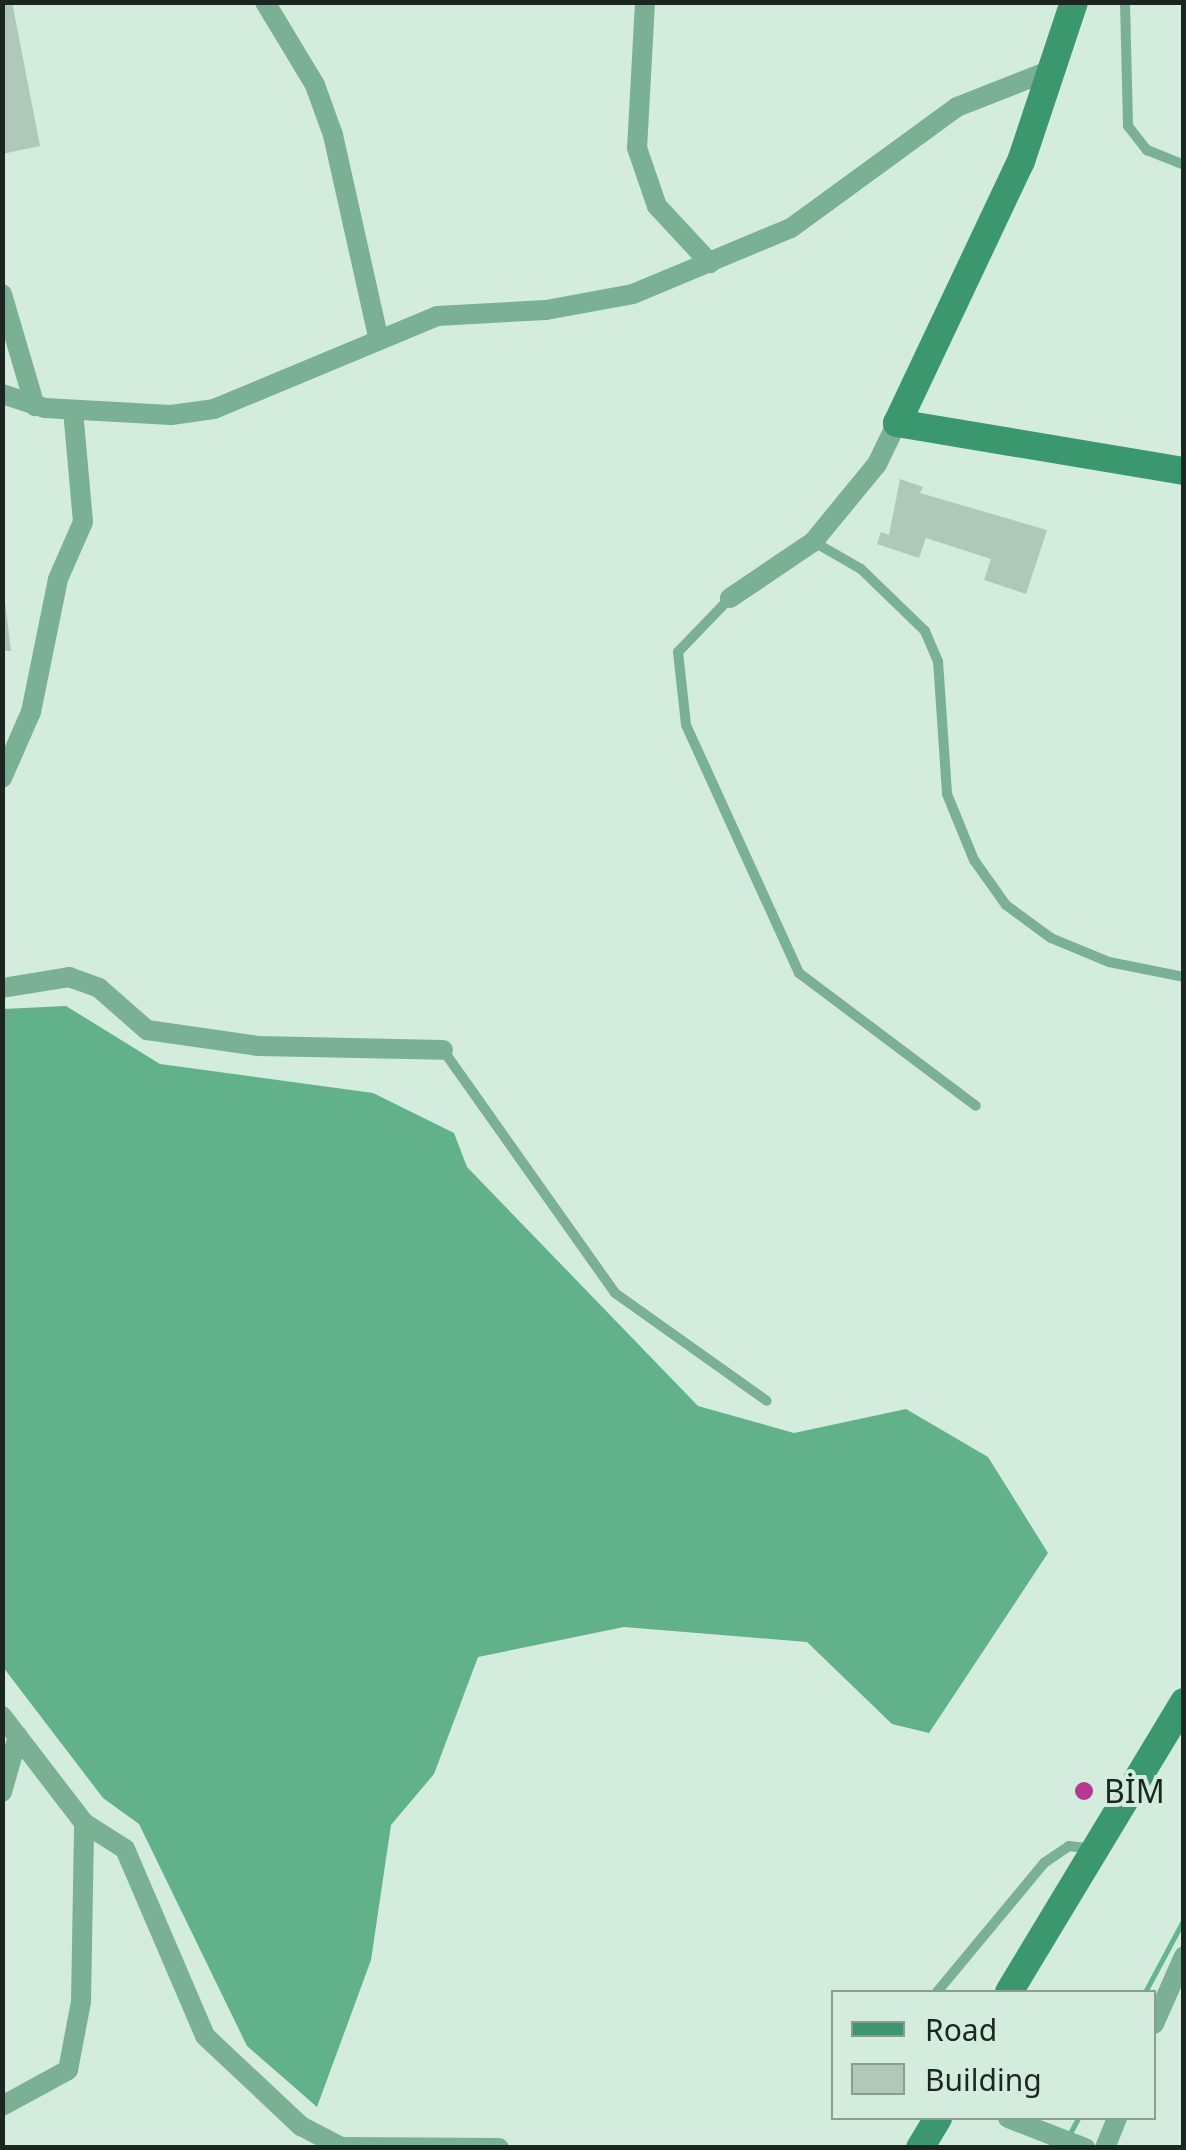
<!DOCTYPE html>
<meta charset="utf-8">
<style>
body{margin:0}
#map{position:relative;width:1186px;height:2150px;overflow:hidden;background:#d3ecde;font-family:"Noto Sans",sans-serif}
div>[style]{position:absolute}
.forest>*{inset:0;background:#61b28b}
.stream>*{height:5px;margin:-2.5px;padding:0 2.5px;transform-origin:2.5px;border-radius:2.5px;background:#65b68f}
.building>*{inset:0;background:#afc8ba}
.lane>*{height:10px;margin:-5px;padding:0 5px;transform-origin:5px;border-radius:5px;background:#7ab195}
.street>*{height:20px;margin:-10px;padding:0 10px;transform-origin:10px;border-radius:10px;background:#7ab195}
.secondary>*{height:28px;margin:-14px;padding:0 14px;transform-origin:14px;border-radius:14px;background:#3a976e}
.dots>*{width:28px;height:28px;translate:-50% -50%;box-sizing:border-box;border:5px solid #d3ecde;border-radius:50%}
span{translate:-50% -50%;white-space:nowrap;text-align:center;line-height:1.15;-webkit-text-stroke:8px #d3ecde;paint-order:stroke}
.poi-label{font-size:32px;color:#1c2621}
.left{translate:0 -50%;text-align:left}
.frame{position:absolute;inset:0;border:5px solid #1c2621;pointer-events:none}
.legend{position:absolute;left:831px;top:1990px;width:325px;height:130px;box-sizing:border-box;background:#d3ecde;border:2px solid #8a9d92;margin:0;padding:12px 18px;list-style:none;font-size:30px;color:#1c2621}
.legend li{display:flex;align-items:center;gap:20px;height:50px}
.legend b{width:50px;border:2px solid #8a9d92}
</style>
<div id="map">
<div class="forest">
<div style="clip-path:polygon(66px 1006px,160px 1064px,373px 1093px,454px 1133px,467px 1167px,698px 1406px,794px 1433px,906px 1409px,988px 1457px,1048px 1553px,929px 1733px,892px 1724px,807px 1642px,624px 1627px,478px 1657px,434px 1774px,391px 1825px,371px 1960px,317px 2107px,247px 2046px,139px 1824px,103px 1798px,3px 1667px,3px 1009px)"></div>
</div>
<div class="stream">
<div style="left:1145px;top:1992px;width:83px;rotate:-61.9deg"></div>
<div style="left:1068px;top:2137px;width:21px;rotate:-62deg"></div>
</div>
<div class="building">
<div style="clip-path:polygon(2px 2px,12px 2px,40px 146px,2px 154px)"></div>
<div style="clip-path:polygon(900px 479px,923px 487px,920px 493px,1047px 530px,1026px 594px,984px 580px,991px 559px,926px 538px,919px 558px,877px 544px,881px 532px,889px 535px)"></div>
<div style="clip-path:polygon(2px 577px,11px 651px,2px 651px)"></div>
</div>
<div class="lane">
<div style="left:1125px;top:2px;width:124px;rotate:88.6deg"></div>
<div style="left:1128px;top:126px;width:31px;rotate:52deg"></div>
<div style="left:1147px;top:150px;width:40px;rotate:22deg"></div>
<div style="left:814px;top:542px;width:54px;rotate:29.9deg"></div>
<div style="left:861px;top:569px;width:89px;rotate:44.1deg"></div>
<div style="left:925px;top:631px;width:33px;rotate:67deg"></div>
<div style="left:938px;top:661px;width:133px;rotate:86.1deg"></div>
<div style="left:947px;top:794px;width:71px;rotate:67.8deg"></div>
<div style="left:974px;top:860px;width:55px;rotate:54.6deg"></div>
<div style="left:1006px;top:905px;width:56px;rotate:36.3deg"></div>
<div style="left:1051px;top:938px;width:63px;rotate:22.5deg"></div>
<div style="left:1109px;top:962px;width:76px;rotate:11.3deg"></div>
<div style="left:730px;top:598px;width:75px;rotate:133.9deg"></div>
<div style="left:678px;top:652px;width:73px;rotate:83.7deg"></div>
<div style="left:686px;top:725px;width:273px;rotate:65.5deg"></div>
<div style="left:799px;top:973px;width:221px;rotate:36.9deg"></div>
<div style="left:443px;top:1050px;width:298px;rotate:54.7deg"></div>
<div style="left:615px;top:1293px;width:186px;rotate:35.4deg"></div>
<div style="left:937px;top:1992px;width:168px;rotate:-50.3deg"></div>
<div style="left:1044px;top:1863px;width:30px;rotate:-34deg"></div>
<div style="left:1069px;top:1846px;width:25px;rotate:7deg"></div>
</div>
<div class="street">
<div style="left:265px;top:2px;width:97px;rotate:58.9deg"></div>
<div style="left:315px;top:85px;width:53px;rotate:70.2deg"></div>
<div style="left:333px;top:135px;width:206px;rotate:77.4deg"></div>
<div style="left:645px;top:2px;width:146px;rotate:93.1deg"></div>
<div style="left:637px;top:148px;width:61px;rotate:71deg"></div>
<div style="left:657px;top:206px;width:78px;rotate:47.1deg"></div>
<div style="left:2px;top:294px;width:117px;rotate:73.6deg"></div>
<div style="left:2px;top:394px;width:45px;rotate:18deg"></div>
<div style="left:45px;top:408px;width:126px;rotate:3.2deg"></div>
<div style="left:171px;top:415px;width:43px;rotate:-7.9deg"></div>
<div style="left:214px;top:409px;width:242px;rotate:-22.6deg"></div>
<div style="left:437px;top:316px;width:109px;rotate:-3.2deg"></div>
<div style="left:546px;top:310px;width:88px;rotate:-10.4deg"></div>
<div style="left:633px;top:294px;width:171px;rotate:-22.7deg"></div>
<div style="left:791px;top:228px;width:205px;rotate:-36.1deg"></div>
<div style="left:957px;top:107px;width:101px;rotate:-21.5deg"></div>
<div style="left:730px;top:598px;width:100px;rotate:-34deg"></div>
<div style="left:813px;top:542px;width:101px;rotate:-50.6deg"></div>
<div style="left:877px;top:464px;width:46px;rotate:-64deg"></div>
<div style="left:2px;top:778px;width:72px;rotate:-66.3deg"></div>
<div style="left:31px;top:712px;width:136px;rotate:-78.5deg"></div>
<div style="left:58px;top:579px;width:62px;rotate:-66.3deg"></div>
<div style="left:83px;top:522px;width:112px;rotate:-95.1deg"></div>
<div style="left:2px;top:988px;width:68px;rotate:-9.3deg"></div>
<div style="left:69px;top:977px;width:32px;rotate:20deg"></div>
<div style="left:99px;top:988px;width:64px;rotate:41.2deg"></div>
<div style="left:147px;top:1030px;width:112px;rotate:8.2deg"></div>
<div style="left:258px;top:1046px;width:185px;rotate:1.2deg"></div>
<div style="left:2px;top:1716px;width:135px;rotate:52.5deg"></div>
<div style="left:84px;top:1823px;width:49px;rotate:32.4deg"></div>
<div style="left:125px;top:1849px;width:203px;rotate:66.8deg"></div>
<div style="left:205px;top:2036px;width:132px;rotate:43.2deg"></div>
<div style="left:301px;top:2126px;width:45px;rotate:27.7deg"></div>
<div style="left:341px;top:2147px;width:158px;rotate:0.4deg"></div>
<div style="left:2px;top:1792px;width:58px;rotate:-74.1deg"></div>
<div style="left:1154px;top:2024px;width:74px;rotate:-66.2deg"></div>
<div style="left:2px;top:2106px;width:75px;rotate:-28.6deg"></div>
<div style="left:68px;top:2070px;width:69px;rotate:-79.2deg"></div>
<div style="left:81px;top:2002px;width:179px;rotate:-89deg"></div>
<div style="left:1008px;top:2118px;width:83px;rotate:21.3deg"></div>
<div style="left:1105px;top:2148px;width:32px;rotate:-68deg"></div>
</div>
<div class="secondary">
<div style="left:1074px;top:2px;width:168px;rotate:108.4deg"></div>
<div style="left:1021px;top:161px;width:290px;rotate:115.3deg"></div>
<div style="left:897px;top:423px;width:291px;rotate:9.5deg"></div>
<div style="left:1009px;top:1992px;width:339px;rotate:-58.9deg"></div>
<div style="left:920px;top:2148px;width:35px;rotate:-59deg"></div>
</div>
<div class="dots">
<div style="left:1084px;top:1791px;background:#b33a8f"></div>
</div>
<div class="poi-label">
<span class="left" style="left:1104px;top:1791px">BİM</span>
</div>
<div class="frame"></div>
<ul class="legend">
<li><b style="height:12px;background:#3a976e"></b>Road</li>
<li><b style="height:28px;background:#afc8ba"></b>Building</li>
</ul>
</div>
